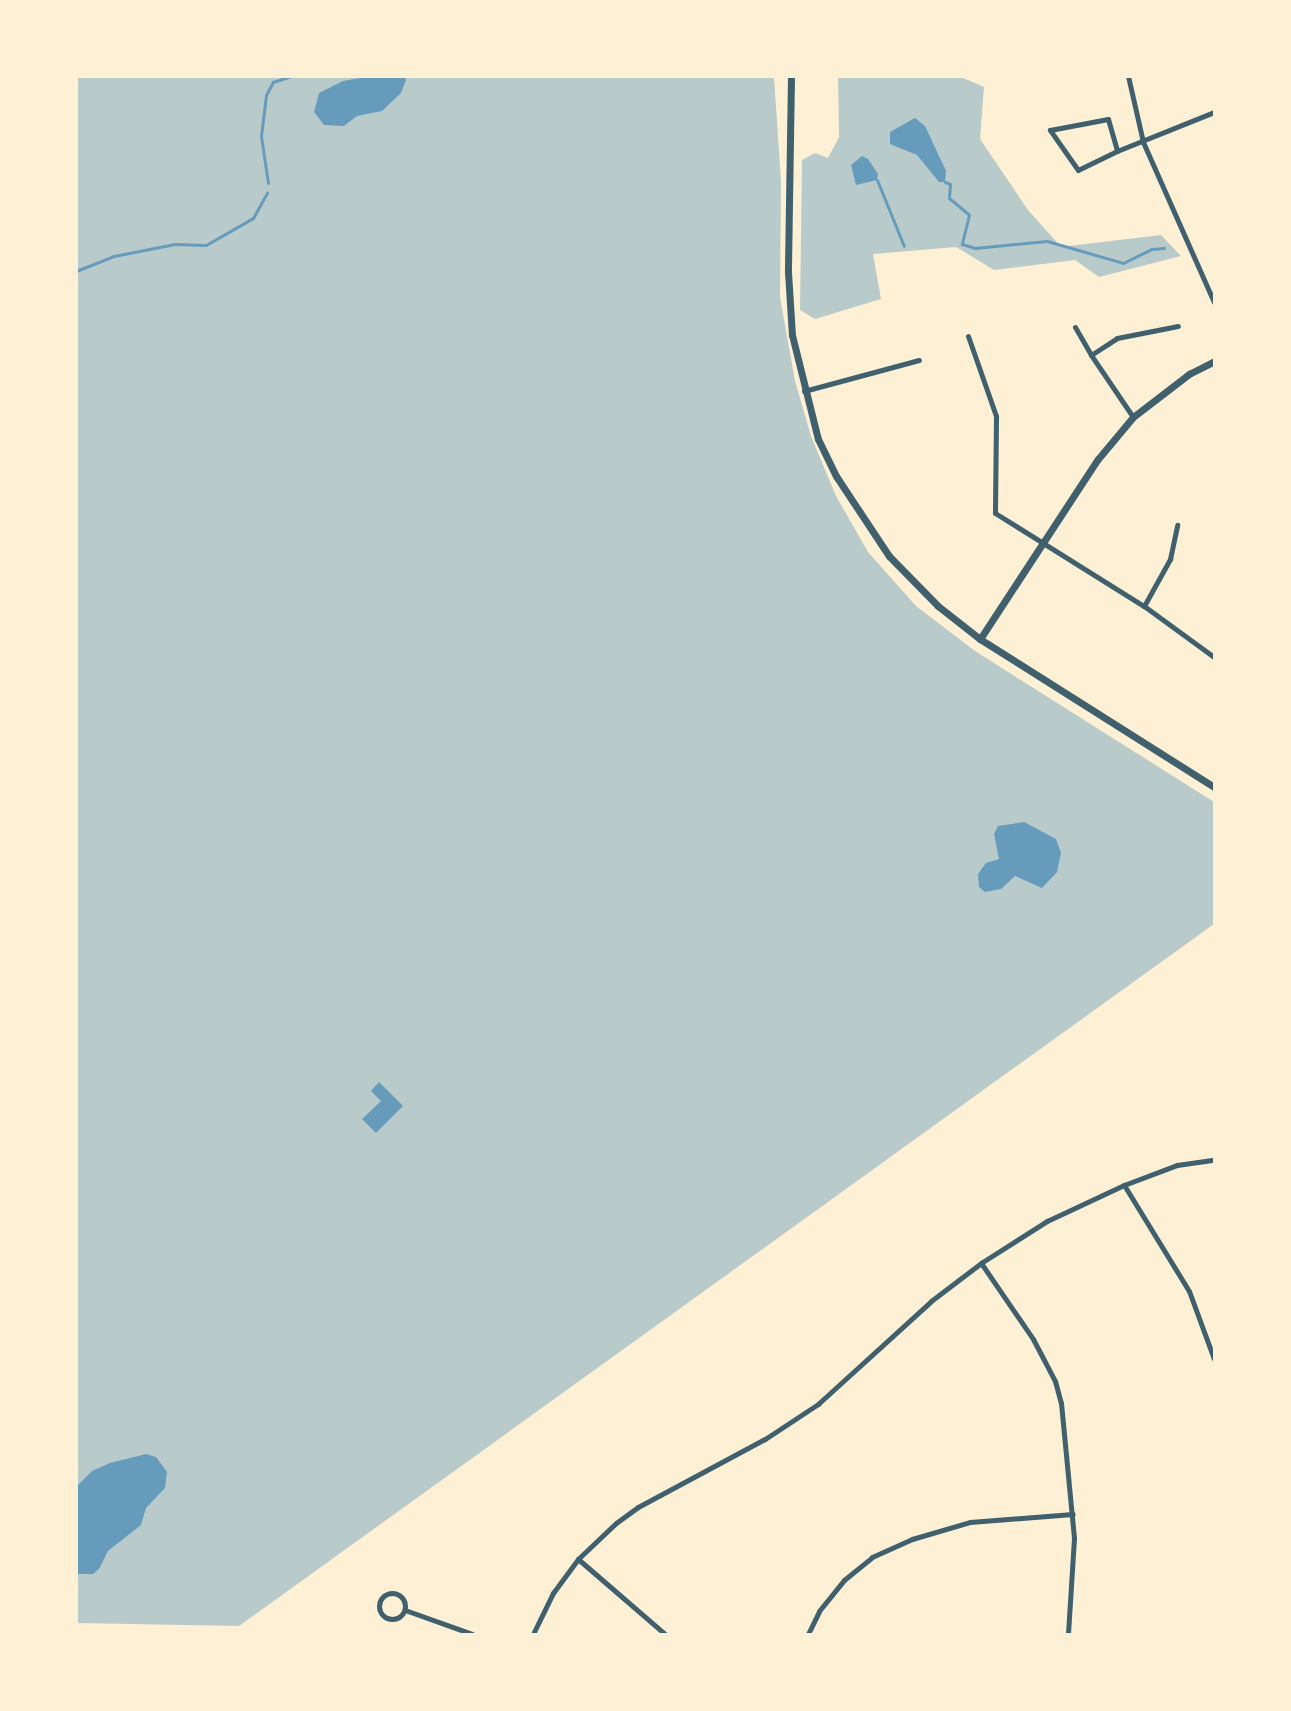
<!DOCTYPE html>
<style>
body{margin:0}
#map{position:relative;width:1291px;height:1711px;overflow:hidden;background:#fdf0d5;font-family:"Crimson Pro",serif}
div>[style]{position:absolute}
.green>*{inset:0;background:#b9caca}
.water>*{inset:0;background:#669bbc}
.stream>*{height:3px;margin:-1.5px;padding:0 1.5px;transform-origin:1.5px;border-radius:1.5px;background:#669bbc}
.minor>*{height:5px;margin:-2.5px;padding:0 2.5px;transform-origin:2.5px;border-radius:2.5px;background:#3f606c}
.minor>.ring{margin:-2.5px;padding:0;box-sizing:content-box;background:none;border:5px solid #3f606c;border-radius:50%}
.tertiary>*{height:7px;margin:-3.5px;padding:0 3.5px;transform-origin:3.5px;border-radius:3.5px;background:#3f606c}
span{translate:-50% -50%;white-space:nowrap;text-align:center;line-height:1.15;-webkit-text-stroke:6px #fdf0d5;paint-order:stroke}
.frame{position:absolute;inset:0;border:78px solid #fdf0d5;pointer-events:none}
</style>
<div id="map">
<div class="green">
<div style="clip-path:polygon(77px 77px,774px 77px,781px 181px,780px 297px,795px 381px,811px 436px,836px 496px,868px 552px,916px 606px,975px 651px,1214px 802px,1214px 924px,239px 1626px,77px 1623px)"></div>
<div style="clip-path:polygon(838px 77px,961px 77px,984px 87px,980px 139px,1028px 210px,1061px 247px,1161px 235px,1181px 256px,1099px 277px,1075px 260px,994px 270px,956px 247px,873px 254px,881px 299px,815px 319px,800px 310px,802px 160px,815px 153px,828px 158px,839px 137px)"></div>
</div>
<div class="water">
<div style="clip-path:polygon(366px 77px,405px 77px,406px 80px,401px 93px,382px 111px,357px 116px,344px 126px,324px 125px,314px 112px,319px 93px,343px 81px)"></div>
<div style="clip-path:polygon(915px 118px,925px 126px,946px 171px,945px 182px,939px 182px,917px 155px,890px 144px,890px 132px)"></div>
<div style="clip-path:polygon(862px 156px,868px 159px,878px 174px,877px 180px,856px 185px,851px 165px)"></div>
<div style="clip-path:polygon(1024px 822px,1056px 839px,1061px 853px,1057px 872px,1042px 888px,1015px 876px,1001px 889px,985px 892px,979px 887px,978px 874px,986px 863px,999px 859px,994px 834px,998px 826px)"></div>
<div style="clip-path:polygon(379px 1082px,403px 1106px,376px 1133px,362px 1119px,381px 1101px,371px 1091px)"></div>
<div style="clip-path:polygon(146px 1454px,156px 1457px,167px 1472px,165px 1488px,146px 1508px,141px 1525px,108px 1551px,99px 1569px,93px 1574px,77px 1574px,77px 1486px,92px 1471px,110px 1463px)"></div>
</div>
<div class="stream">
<div style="left:877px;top:180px;width:71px;rotate:67.8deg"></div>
<div style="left:945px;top:182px;width:5px;rotate:22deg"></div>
<div style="left:950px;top:184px;width:14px;rotate:94deg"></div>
<div style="left:949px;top:198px;width:26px;rotate:40deg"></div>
<div style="left:969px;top:215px;width:30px;rotate:104deg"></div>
<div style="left:962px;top:244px;width:14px;rotate:17deg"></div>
<div style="left:975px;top:248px;width:72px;rotate:-5.6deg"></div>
<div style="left:1047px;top:241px;width:79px;rotate:16.1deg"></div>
<div style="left:1123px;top:263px;width:32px;rotate:-26deg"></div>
<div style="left:1152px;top:249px;width:12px;rotate:-5deg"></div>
<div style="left:268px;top:183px;width:48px;rotate:-98.5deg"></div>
<div style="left:261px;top:136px;width:41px;rotate:-83deg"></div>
<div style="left:266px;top:95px;width:15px;rotate:-62deg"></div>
<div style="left:273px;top:82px;width:19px;rotate:-18deg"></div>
<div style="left:76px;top:271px;width:41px;rotate:-21.5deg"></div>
<div style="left:114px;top:256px;width:62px;rotate:-11.1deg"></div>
<div style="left:175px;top:244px;width:31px;rotate:2deg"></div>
<div style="left:206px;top:245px;width:54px;rotate:-29.9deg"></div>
<div style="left:253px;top:218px;width:29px;rotate:-61deg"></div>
</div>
<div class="minor">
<div style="left:1128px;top:76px;width:68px;rotate:77.2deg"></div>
<div style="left:1143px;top:142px;width:175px;rotate:66.1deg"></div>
<div style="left:1108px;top:119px;width:33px;rotate:74deg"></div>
<div style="left:1117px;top:151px;width:43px;rotate:154deg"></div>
<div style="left:1078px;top:170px;width:49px;rotate:-125deg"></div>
<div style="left:1050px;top:130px;width:59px;rotate:-10.7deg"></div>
<div style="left:1117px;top:151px;width:105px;rotate:-21.9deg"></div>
<div style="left:1075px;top:327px;width:32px;rotate:60deg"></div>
<div style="left:968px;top:336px;width:85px;rotate:70.7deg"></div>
<div style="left:996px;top:416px;width:97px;rotate:90.6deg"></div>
<div style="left:995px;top:513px;width:176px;rotate:32deg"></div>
<div style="left:1144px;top:606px;width:87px;rotate:36.1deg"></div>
<div style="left:804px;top:391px;width:119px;rotate:-15.1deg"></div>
<div style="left:1133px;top:417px;width:75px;rotate:-124.1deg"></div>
<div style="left:1091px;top:355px;width:31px;rotate:-33deg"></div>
<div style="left:1117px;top:338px;width:62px;rotate:-11.1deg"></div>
<div style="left:1144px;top:606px;width:54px;rotate:-61deg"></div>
<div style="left:1170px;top:559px;width:35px;rotate:-78deg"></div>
<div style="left:1124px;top:1185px;width:124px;rotate:58.5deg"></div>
<div style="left:1189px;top:1291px;width:72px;rotate:69.8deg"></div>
<div style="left:981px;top:1263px;width:92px;rotate:55.6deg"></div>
<div style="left:1033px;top:1339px;width:47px;rotate:62.4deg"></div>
<div style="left:1055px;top:1381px;width:23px;rotate:75deg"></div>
<div style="left:1061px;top:1403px;width:136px;rotate:84.5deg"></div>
<div style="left:1074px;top:1538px;width:96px;rotate:93.6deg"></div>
<div style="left:578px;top:1559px;width:115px;rotate:40.8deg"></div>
<div class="ring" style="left:379px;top:1593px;width:21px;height:21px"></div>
<div style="left:405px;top:1610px;width:71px;rotate:19.7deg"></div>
<div style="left:533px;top:1634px;width:46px;rotate:-64deg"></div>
<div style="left:553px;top:1593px;width:42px;rotate:-53.7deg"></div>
<div style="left:578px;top:1559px;width:52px;rotate:-43.5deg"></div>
<div style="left:616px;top:1523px;width:27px;rotate:-36deg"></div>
<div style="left:638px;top:1507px;width:144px;rotate:-28.2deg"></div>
<div style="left:765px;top:1439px;width:64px;rotate:-33.4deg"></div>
<div style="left:818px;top:1404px;width:153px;rotate:-42.3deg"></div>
<div style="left:931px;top:1301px;width:63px;rotate:-37.2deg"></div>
<div style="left:981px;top:1263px;width:78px;rotate:-32.5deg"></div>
<div style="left:1047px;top:1221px;width:85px;rotate:-25.1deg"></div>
<div style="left:1124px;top:1185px;width:57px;rotate:-20.7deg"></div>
<div style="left:1177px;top:1165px;width:37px;rotate:-8deg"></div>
<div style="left:808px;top:1634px;width:25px;rotate:-64deg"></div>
<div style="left:819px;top:1611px;width:40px;rotate:-51deg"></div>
<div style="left:844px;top:1580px;width:36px;rotate:-39deg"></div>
<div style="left:872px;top:1557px;width:44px;rotate:-24.2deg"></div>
<div style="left:912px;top:1539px;width:60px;rotate:-16.3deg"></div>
<div style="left:970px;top:1522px;width:103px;rotate:-4.4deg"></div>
</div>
<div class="tertiary">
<div style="left:791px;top:76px;width:196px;rotate:90.9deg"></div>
<div style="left:788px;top:272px;width:63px;rotate:86.4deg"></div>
<div style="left:792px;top:335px;width:107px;rotate:76deg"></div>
<div style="left:818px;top:439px;width:41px;rotate:64.1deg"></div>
<div style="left:836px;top:476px;width:96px;rotate:56.5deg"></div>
<div style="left:889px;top:556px;width:70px;rotate:45.6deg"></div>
<div style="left:938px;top:606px;width:53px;rotate:38.2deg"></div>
<div style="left:980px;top:639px;width:277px;rotate:32.3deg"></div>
<div style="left:980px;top:639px;width:215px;rotate:-56.8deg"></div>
<div style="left:1098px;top:459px;width:55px;rotate:-50.2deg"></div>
<div style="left:1133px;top:417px;width:71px;rotate:-37.5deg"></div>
<div style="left:1189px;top:374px;width:28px;rotate:-27deg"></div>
</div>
<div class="frame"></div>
</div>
